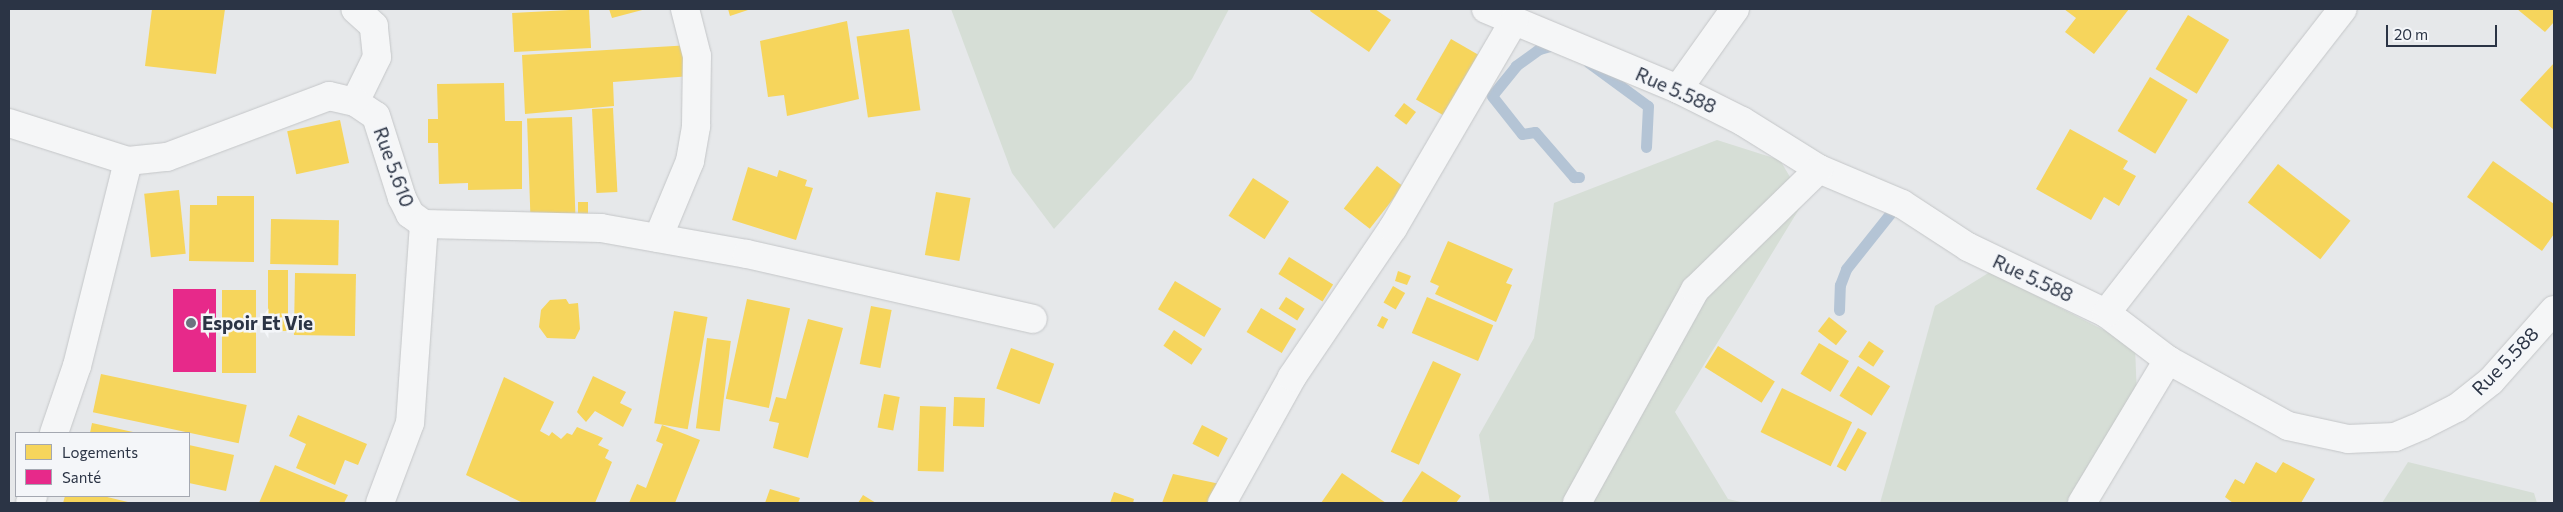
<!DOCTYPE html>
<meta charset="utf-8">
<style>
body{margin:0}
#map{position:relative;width:2563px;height:512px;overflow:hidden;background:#e6e8ea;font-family:Commissioner,sans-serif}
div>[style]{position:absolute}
.green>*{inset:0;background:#d6ded6}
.homes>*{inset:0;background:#f6d55c;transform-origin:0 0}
.health>*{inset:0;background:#e7298a;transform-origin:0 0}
.stream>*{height:11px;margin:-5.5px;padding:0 5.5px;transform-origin:5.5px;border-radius:5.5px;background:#b4c4d5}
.roads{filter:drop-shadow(0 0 1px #c4c6c8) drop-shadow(0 0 1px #c4c6c8)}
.minor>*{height:28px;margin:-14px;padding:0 14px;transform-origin:14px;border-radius:14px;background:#f5f6f7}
.dots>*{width:14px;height:14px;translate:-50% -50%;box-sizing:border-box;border:2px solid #f4f6f9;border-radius:50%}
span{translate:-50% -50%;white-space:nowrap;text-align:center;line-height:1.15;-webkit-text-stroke:5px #f4f6f9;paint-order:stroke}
.street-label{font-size:19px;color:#2b3445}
.poi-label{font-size:19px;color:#2b3445;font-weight:700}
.left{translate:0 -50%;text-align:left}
.frame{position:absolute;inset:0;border:10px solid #2b3445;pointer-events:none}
.legend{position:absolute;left:15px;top:432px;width:175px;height:65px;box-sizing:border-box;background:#f4f6f9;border:1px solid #a4a8b1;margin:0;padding:6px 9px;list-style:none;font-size:15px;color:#2b3445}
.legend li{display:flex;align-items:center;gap:10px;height:25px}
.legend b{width:25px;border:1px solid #a4a8b1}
.scale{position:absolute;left:2386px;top:25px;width:111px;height:22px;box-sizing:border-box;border:2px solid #2b3445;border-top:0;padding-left:6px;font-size:15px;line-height:18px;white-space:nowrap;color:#2b3445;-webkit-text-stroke:4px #f4f6f9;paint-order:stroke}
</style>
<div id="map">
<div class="green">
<div style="clip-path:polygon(951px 9px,1229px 9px,1192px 79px,1054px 229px,1012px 173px)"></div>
<div style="clip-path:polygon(1717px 140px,1780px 160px,1804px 201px,1675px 412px,1728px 499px,1745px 503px,1490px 503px,1479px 435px,1534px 338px,1554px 203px)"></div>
<div style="clip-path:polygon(1990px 272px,2135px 346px,2138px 423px,2090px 503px,1880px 503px,1935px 306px)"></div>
<div style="clip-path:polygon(2408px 462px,2534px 493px,2537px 503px,2382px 503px)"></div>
</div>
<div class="homes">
<div style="clip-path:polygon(152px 9px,225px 9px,216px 74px,145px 66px)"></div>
<div style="left:589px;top:9px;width:39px;height:77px;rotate:87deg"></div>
<div style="clip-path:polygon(609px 9px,646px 9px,612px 18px)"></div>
<div style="clip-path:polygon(728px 9px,751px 9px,730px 16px)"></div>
<div style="clip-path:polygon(1311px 9px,1375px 9px,1391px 20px,1369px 52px,1310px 11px)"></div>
<div style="clip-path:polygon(2064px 9px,2129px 9px,2094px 54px,2065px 32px,2076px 18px)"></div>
<div style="clip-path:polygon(2517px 9px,2554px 9px,2554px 22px,2545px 32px)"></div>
<div style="left:2188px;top:15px;width:48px;height:63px;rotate:31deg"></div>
<div style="clip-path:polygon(847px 21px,859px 99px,787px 116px,784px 95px,768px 97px,760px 41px)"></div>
<div style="left:909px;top:29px;width:82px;height:53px;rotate:82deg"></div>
<div style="left:1451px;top:39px;width:39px;height:70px;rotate:30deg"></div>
<div style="clip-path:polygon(691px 45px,691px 76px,613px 82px,614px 106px,525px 114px,522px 55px)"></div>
<div style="clip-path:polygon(2554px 63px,2554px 130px,2520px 100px)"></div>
<div style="left:2150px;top:77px;width:44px;height:63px;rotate:31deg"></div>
<div style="clip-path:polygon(504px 83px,505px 121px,522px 121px,522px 189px,468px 190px,468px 183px,439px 184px,438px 143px,428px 143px,428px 119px,438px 119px,437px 84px)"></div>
<div style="left:1404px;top:103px;width:15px;height:16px;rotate:37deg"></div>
<div style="left:613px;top:108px;width:84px;height:21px;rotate:87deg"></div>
<div style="left:572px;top:117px;width:100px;height:45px;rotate:88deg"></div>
<div style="left:340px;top:120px;width:44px;height:54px;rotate:78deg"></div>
<div style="clip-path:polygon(2070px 129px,2128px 161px,2123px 169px,2136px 176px,2119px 206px,2104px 197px,2091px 220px,2036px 189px)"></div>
<div style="clip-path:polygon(2493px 161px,2554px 204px,2554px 234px,2542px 251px,2467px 197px)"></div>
<div style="left:2278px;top:164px;width:92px;height:49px;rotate:38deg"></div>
<div style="left:1377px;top:166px;width:33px;height:54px;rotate:38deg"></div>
<div style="clip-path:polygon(748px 167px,777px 177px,779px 170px,807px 180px,805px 186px,813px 188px,796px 240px,732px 220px)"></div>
<div style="left:1253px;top:178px;width:43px;height:45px;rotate:33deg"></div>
<div style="left:179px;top:190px;width:64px;height:35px;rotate:84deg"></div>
<div style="left:936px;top:192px;width:35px;height:64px;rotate:10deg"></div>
<div style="clip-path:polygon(217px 196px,254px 196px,254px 262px,189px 261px,190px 205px,217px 205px)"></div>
<div style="left:578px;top:202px;width:10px;height:14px"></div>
<div style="left:271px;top:219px;width:68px;height:45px;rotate:1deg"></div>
<div style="clip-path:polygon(1448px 241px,1513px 269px,1506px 283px,1512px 285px,1496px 322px,1435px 294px,1439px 286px,1430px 282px)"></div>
<div style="left:1289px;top:257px;width:52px;height:20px;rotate:32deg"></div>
<div style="left:268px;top:270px;width:20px;height:61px"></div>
<div style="clip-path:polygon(1398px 271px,1411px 276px,1407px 285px,1395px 281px)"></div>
<div style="left:295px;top:273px;width:61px;height:62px;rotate:1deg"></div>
<div style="left:1175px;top:281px;width:54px;height:33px;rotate:31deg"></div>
<div style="left:1393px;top:286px;width:14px;height:19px;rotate:30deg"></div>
<div style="left:222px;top:290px;width:34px;height:83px"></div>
<div style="left:1286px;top:297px;width:22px;height:14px;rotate:32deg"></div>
<div style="left:1427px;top:297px;width:72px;height:39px;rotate:23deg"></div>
<div style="clip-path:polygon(566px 299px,569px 304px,578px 303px,580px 329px,575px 339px,547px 338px,539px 327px,541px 310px,550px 300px)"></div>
<div style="left:747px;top:299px;width:44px;height:102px;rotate:12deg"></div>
<div style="left:871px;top:306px;width:21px;height:59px;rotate:11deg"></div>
<div style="left:1261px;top:308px;width:41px;height:28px;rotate:31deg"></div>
<div style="left:674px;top:311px;width:34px;height:114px;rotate:10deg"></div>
<div style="left:1382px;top:316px;width:7px;height:11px;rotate:27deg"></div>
<div style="left:1829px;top:317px;width:23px;height:18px;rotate:38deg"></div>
<div style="clip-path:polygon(808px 319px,843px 328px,808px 458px,773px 448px,779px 423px,769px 421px,776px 397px,786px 399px)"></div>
<div style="left:1174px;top:330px;width:34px;height:19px;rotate:34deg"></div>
<div style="left:707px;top:338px;width:24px;height:91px;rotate:7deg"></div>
<div style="left:1869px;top:341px;width:18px;height:19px;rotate:34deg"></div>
<div style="left:1819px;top:343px;width:35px;height:36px;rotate:31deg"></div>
<div style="left:1718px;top:346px;width:67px;height:25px;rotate:32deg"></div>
<div style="left:1011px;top:348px;width:46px;height:43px;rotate:20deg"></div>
<div style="left:1433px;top:361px;width:31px;height:100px;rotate:25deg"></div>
<div style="left:1858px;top:366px;width:38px;height:35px;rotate:32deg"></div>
<div style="left:101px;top:374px;width:149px;height:39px;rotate:12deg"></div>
<div style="clip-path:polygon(593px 376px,626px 392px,620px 403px,632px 409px,623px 427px,595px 411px,586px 422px,577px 412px)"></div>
<div style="clip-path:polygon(504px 377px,554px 402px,540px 431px,549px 436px,552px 432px,561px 439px,567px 433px,572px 435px,577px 427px,603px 438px,598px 445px,609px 450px,605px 458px,612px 462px,595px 503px,523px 503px,466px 475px)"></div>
<div style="left:1782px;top:388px;width:78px;height:49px;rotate:26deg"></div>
<div style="left:884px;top:394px;width:16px;height:34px;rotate:11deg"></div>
<div style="left:954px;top:397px;width:31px;height:29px;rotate:2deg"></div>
<div style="left:920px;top:406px;width:26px;height:65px;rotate:2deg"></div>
<div style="clip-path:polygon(298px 415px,367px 444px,358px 465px,345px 460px,335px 485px,296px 468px,306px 444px,289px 436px)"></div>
<div style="clip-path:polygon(92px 423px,133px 432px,133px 433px,90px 433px)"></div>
<div style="clip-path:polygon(662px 425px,700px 440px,675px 503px,629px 503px,637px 484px,646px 488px,663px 444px,656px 441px)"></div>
<div style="left:1202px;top:425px;width:29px;height:21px;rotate:27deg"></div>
<div style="left:1858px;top:428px;width:10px;height:44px;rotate:29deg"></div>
<div style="clip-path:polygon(189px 445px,234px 455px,226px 491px,189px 483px)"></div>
<div style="clip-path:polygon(2256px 462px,2276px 473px,2283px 462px,2315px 479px,2301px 503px,2233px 503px,2225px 497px,2235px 479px,2244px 484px)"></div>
<div style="clip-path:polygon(275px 465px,348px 495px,344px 503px,259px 503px)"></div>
<div style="clip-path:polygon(1422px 471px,1461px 496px,1456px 503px,1401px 503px)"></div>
<div style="clip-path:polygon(1342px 473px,1386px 503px,1321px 503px)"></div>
<div style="clip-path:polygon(1173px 474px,1220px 484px,1213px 503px,1162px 503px)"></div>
<div style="clip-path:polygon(770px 489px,800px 498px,798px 503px,765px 503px)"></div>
<div style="clip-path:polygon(1114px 492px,1134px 499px,1133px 503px,1110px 503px)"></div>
<div style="clip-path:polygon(863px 495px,876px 503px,858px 503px)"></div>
<div style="clip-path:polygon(65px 496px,103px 496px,132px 503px,63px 503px)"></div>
</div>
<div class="health">
<div style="left:173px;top:289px;width:43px;height:83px"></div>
</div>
<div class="stream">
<div style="left:1557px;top:44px;width:19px;rotate:164deg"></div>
<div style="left:1539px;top:49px;width:29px;rotate:144deg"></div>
<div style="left:1516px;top:66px;width:38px;rotate:129deg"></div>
<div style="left:1492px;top:96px;width:48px;rotate:51.7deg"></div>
<div style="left:1522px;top:134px;width:13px;rotate:-9deg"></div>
<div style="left:1535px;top:132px;width:60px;rotate:49.1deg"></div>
<div style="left:1574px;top:177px;width:5px"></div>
<div style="left:1588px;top:62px;width:74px;rotate:36.3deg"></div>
<div style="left:1648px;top:106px;width:41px;rotate:92.8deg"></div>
<div style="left:1839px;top:310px;width:25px;rotate:-88deg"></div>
<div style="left:1840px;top:285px;width:17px;rotate:-69deg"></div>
<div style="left:1846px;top:269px;width:75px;rotate:-51.5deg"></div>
</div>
<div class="roads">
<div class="minor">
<div style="left:1486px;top:9px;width:208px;rotate:22.6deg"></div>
<div style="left:1678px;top:89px;width:72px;rotate:26.6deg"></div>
<div style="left:1742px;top:121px;width:91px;rotate:31.9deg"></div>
<div style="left:1819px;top:169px;width:90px;rotate:22.9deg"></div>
<div style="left:1902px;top:204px;width:79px;rotate:33.1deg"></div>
<div style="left:1968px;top:247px;width:153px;rotate:25.6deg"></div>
<div style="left:2106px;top:313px;width:78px;rotate:37.2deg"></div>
<div style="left:2168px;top:360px;width:137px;rotate:28.8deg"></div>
<div style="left:2288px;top:426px;width:61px;rotate:12.2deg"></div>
<div style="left:2348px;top:439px;width:47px;rotate:-2.4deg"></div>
<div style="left:2395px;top:437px;width:30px;rotate:-23deg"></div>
<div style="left:2423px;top:425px;width:38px;rotate:-27deg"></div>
<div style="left:2457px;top:408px;width:43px;rotate:-38.5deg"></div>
<div style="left:2491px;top:381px;width:95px;rotate:-48.4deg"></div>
<div style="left:1678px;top:89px;width:98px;rotate:-54.5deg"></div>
<div style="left:355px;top:102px;width:50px;rotate:-63.9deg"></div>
<div style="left:377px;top:57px;width:31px;rotate:-96deg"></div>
<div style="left:374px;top:26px;width:25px;rotate:-138deg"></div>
<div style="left:9px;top:123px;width:125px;rotate:17.7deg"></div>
<div style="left:128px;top:161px;width:39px;rotate:-6deg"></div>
<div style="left:167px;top:157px;width:173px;rotate:-20.6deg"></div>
<div style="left:329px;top:96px;width:27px;rotate:13deg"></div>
<div style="left:355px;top:102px;width:25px;rotate:34deg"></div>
<div style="left:376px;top:116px;width:86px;rotate:72.4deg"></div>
<div style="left:402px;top:198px;width:18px;rotate:63deg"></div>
<div style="left:410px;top:214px;width:17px;rotate:36deg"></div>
<div style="left:424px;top:224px;width:199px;rotate:94deg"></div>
<div style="left:410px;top:423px;width:85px;rotate:110.6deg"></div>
<div style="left:424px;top:224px;width:177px;rotate:1.3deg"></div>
<div style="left:601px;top:228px;width:148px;rotate:10.1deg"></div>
<div style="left:747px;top:254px;width:293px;rotate:12.8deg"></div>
<div style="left:658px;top:238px;width:83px;rotate:-67.4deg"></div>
<div style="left:690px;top:161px;width:36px;rotate:-80deg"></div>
<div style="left:696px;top:126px;width:70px;rotate:-89.2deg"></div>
<div style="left:697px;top:56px;width:49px;rotate:-104.3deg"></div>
<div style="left:2106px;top:313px;width:385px;rotate:-52.1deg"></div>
<div style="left:54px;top:433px;width:71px;rotate:-71.1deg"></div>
<div style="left:77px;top:366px;width:211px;rotate:-76deg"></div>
<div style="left:30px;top:503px;width:8px;rotate:-67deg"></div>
<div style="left:1222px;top:503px;width:144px;rotate:-60.9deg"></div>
<div style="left:1292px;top:377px;width:180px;rotate:-55.9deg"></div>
<div style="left:1393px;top:228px;width:240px;rotate:-59.7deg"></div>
<div style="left:1577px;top:503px;width:244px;rotate:-61deg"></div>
<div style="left:1695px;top:290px;width:173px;rotate:-44.3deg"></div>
<div style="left:2082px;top:503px;width:167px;rotate:-59deg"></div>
</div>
</div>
<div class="dots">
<div style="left:191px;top:323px;background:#6c737f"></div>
</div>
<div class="street-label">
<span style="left:1676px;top:90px;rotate:24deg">Rue 5.588</span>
<span style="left:394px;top:167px;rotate:70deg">Rue 5.610</span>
<span style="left:2033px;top:278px;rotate:25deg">Rue 5.588</span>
<span style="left:2505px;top:361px;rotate:-46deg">Rue 5.588</span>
</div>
<div class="poi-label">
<span class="left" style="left:202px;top:323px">Espoir Et Vie</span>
</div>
<div class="frame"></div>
<ul class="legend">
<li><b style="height:14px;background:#f6d55c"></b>Logements</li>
<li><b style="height:14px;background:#e7298a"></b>Santé</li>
</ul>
<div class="scale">20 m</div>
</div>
